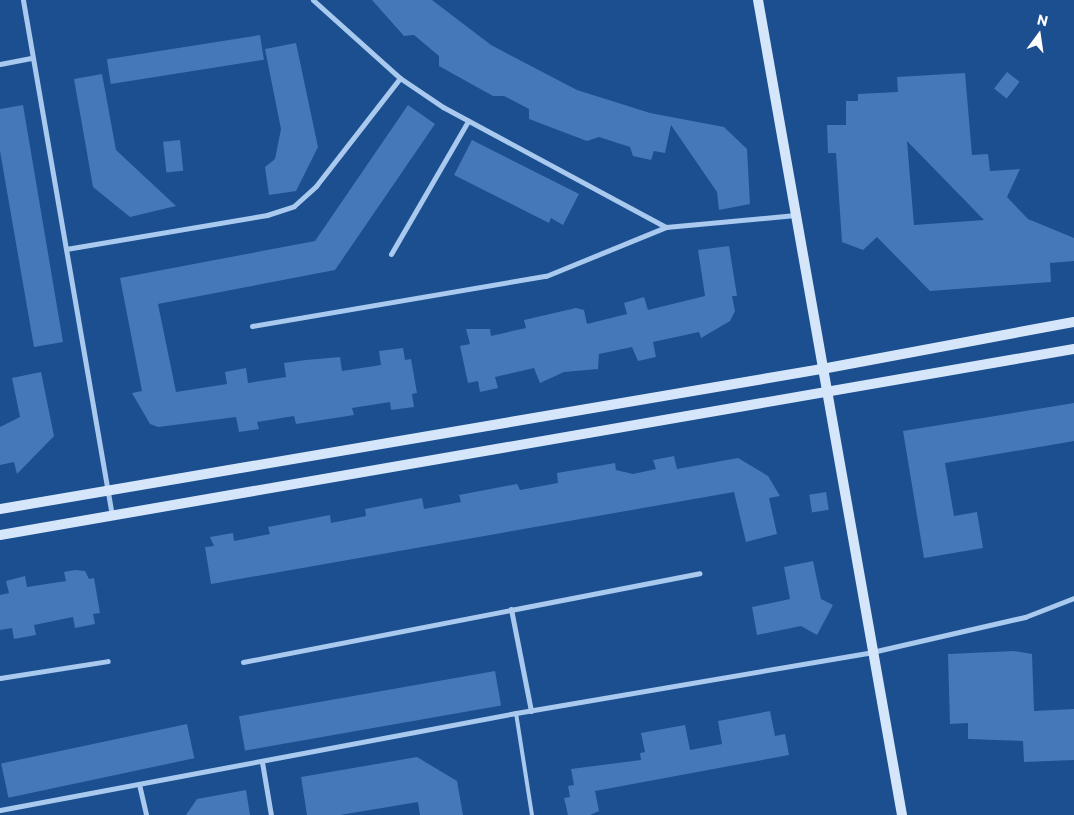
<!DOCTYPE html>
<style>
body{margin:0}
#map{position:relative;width:1074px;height:815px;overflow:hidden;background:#1b4f8f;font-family:Commissioner,sans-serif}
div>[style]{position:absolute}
.building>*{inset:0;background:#4478b7;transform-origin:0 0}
.lane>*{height:4px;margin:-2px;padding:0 2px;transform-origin:2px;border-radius:2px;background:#a9c9ee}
.street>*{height:5px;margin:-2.5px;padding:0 2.5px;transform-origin:2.5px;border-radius:2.5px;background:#a9c9ee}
.secondary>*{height:10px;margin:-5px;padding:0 5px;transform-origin:5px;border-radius:5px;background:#d6e6fa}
span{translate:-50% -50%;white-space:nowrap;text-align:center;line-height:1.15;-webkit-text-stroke:5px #1b4f8f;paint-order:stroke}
.north{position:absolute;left:1014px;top:10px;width:50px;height:50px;-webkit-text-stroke:4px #1b4f8f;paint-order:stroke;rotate:14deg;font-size:14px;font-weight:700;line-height:20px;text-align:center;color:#fff}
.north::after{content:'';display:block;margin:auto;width:18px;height:22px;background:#fff;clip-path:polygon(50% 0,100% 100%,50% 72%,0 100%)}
</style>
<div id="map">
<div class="building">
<div style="clip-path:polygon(372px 0,432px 0,491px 45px,577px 90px,650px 113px,724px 127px,747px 149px,750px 204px,719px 210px,717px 192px,671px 125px,665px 153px,654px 151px,651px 160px,633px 156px,630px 147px,599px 137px,587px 141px,529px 119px,529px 109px,504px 96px,493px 96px,439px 66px,439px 56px,414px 35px,404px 36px)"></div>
<div style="left:260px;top:35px;width:25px;height:155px;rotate:81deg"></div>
<div style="clip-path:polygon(296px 43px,318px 147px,296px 191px,269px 195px,265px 167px,275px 159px,281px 129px,265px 49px)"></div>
<div style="left:1007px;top:72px;width:16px;height:21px;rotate:38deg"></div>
<div style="clip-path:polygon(evenodd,965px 73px,972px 155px,988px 154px,990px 171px,1020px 169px,1007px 197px,1028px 219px,1074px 238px,1074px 261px,1050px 263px,1051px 282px,930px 291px,877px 237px,863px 250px,842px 242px,836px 153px,828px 153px,827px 125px,846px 125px,846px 101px,858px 101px,858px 94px,898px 92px,897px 77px,965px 73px,907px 141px,984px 220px,914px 225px,907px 141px)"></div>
<div style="clip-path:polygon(102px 74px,116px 150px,176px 206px,130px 217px,93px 187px,74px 79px)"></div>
<div style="clip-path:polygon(23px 105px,63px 342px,34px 347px,0 151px,0 109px)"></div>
<div style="clip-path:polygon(408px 105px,435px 124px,335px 270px,158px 304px,176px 392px,227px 384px,225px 372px,246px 368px,248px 383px,286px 377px,284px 363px,306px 360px,340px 357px,342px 371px,381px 365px,379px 351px,403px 348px,405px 360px,411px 359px,417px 393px,412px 394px,414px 407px,391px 410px,390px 402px,352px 408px,354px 415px,296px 424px,294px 416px,257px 422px,259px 429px,239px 432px,236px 417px,158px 427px,150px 424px,132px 393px,142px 391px,120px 278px,315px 241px)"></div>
<div style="left:180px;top:140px;width:31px;height:17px;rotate:84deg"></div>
<div style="clip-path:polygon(472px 140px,579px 194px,563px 225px,551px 218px,549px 223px,454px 175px)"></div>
<div style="clip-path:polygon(729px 246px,737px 296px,732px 296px,735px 311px,730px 321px,701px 338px,699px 332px,653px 342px,656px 357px,638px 361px,632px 347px,599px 354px,598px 369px,564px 372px,540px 383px,534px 368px,495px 377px,498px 388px,480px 392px,478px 381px,468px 383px,460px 346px,470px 344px,466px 329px,490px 329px,491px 336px,526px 328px,524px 320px,576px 308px,584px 310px,587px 324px,627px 314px,624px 303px,644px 297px,648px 310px,705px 296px,698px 250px)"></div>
<div style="clip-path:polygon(41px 372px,54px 436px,17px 474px,14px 462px,0 465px,0 427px,20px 417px,12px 378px)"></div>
<div style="clip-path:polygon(1074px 403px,1074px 441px,945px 463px,954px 516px,977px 512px,983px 548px,924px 558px,903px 431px)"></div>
<div style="clip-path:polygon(674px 456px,677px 469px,738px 458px,768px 476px,780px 496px,769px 498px,777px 534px,746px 542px,734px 492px,211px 584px,205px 547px,214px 546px,210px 537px,233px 533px,234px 541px,270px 534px,268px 527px,330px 515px,331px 523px,366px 516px,365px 509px,422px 498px,424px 509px,461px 502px,459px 495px,517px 484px,520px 490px,558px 483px,557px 473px,615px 463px,616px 470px,633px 474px,656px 469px,653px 460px)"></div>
<div style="left:826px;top:492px;width:18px;height:17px;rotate:81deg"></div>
<div style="clip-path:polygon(813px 561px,821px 599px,833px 605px,817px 635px,801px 626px,757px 635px,752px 607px,790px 599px,784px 567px)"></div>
<div style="clip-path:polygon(75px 570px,85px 571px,89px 579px,94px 578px,100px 613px,93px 614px,95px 624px,75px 628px,73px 617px,34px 625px,36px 635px,14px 639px,12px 628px,0 630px,0 595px,9px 593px,6px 581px,25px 576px,27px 587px,66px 581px,64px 572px)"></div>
<div style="clip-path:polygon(1014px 651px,1032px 654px,1034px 711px,1074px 709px,1074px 760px,1024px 762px,1023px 741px,968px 739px,968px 723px,950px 724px,948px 654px)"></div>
<div style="left:495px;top:671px;width:35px;height:260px;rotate:80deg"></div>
<div style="clip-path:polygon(770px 711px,775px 736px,785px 734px,789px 755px,595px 791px,599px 811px,590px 815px,568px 815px,564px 798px,570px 797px,568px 786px,574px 785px,571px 769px,641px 760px,640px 753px,645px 752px,641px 733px,685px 725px,690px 750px,722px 744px,718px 721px)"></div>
<div style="left:187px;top:724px;width:35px;height:190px;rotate:78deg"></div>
<div style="clip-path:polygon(417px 757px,457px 781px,463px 815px,420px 815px,418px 802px,340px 815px,307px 815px,301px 777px)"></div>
<div style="clip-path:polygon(246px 790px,250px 815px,186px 815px,197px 799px)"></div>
</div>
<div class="lane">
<div style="left:516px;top:713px;width:103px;rotate:81.1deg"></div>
</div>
<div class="street">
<div style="left:23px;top:0;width:524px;rotate:80.21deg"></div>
<div style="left:313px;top:0;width:117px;rotate:41.9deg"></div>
<div style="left:400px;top:78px;width:52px;rotate:34deg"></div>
<div style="left:443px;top:107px;width:253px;rotate:28.3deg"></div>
<div style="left:0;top:64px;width:33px;rotate:-11deg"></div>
<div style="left:66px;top:249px;width:204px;rotate:-9.6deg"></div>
<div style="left:267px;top:215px;width:28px;rotate:-18deg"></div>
<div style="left:294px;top:206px;width:30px;rotate:-42deg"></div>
<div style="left:316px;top:186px;width:137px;rotate:-52.1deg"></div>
<div style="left:391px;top:254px;width:154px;rotate:-59.9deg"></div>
<div style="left:252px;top:326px;width:298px;rotate:-9.7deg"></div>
<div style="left:546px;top:276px;width:130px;rotate:-22.2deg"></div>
<div style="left:666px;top:227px;width:130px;rotate:-5.3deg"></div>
<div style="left:511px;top:609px;width:104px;rotate:78.9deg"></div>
<div style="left:243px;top:662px;width:465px;rotate:-11deg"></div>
<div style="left:0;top:678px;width:109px;rotate:-8.9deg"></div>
<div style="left:262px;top:762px;width:54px;rotate:80.4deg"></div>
<div style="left:139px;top:784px;width:32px;rotate:77deg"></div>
<div style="left:0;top:810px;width:525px;rotate:-10.65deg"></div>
<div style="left:516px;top:713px;width:361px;rotate:-9.7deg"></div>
<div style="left:872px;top:652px;width:157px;rotate:-12.9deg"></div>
<div style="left:1025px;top:617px;width:53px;rotate:-21.2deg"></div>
</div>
<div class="secondary">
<div style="left:758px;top:0;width:828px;rotate:79.98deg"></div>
<div style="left:0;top:509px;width:834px;rotate:-9.67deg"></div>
<div style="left:822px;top:369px;width:256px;rotate:-10.6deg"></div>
<div style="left:0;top:535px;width:1090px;rotate:-9.83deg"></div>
</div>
<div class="north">N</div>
</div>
